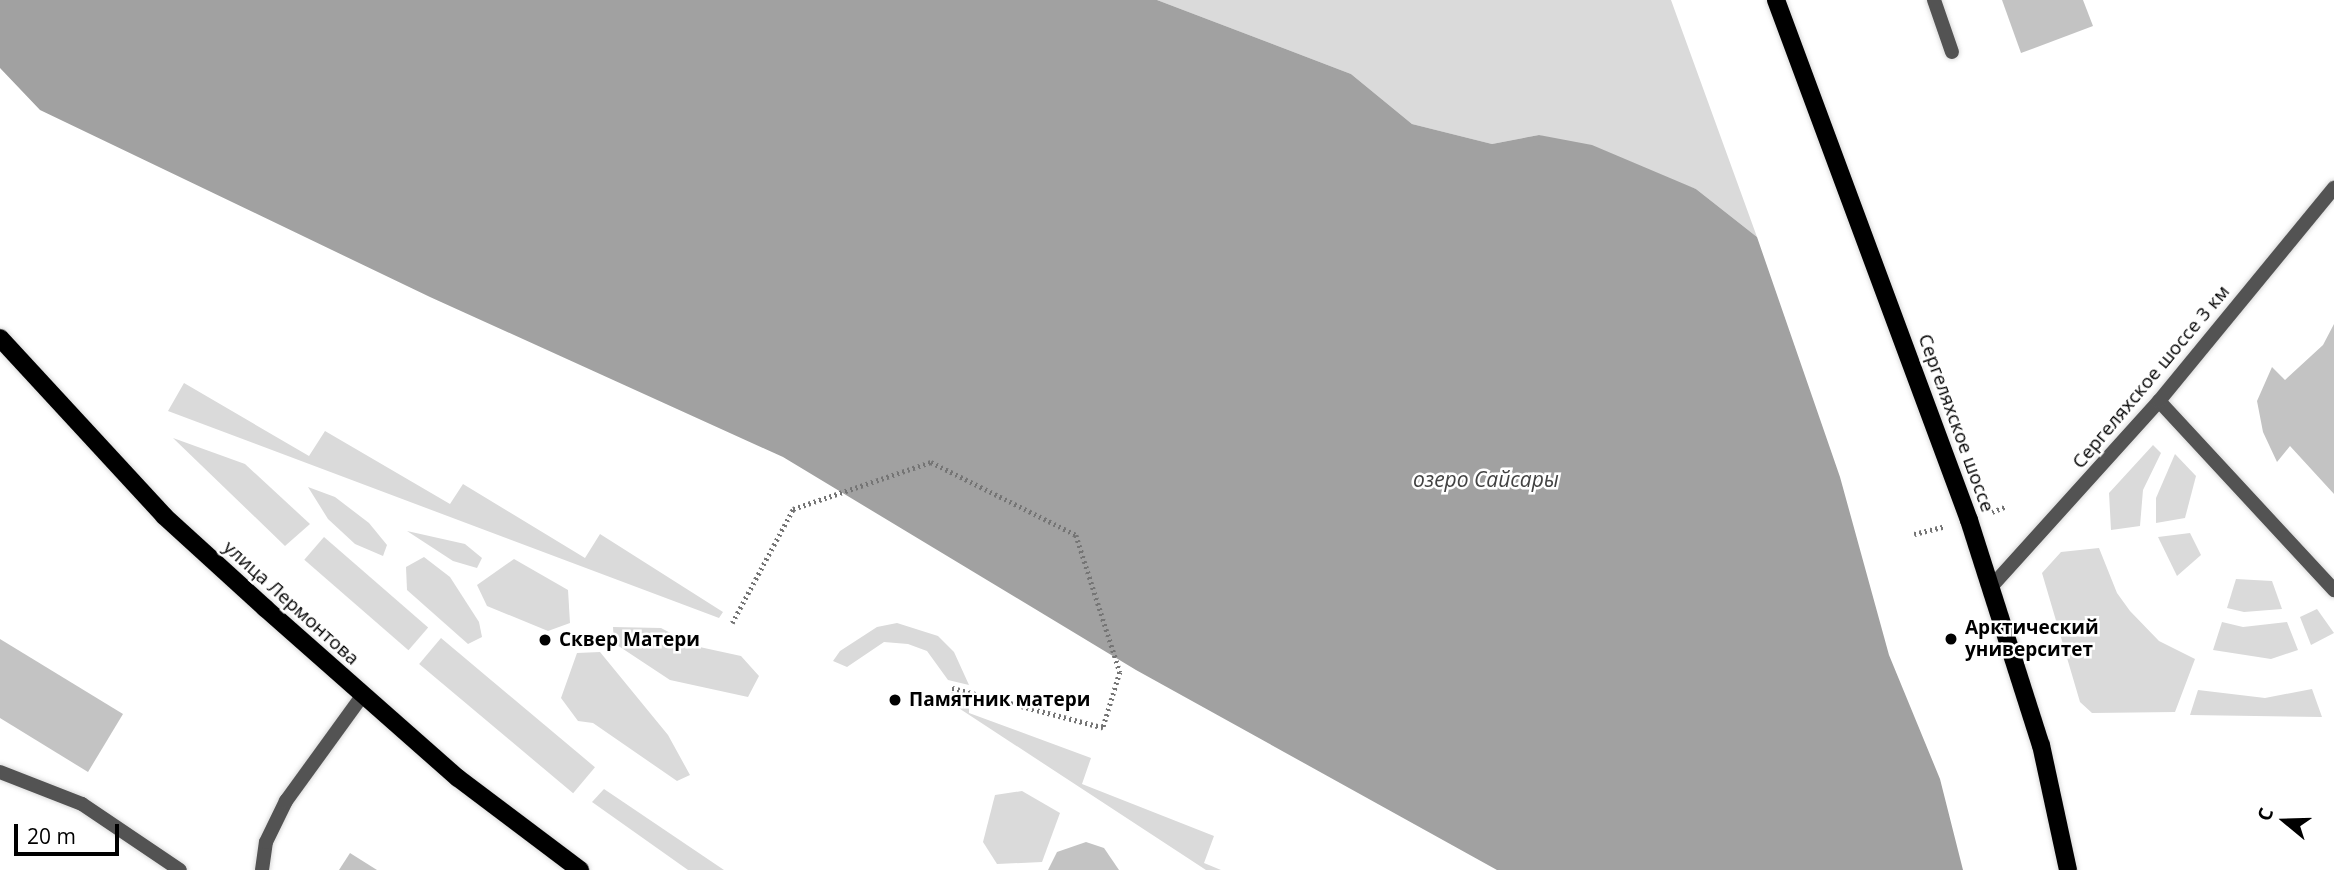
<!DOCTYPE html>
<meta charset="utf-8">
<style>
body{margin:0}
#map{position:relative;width:2334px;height:870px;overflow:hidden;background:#fff;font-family:"Open Sans",sans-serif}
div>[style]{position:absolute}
.green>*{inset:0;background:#dadada;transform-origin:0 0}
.water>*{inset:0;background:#a1a1a1}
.building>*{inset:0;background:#c3c3c3}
.path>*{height:4.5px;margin-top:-2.25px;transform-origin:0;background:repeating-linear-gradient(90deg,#757575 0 2px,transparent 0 5.5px)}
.roads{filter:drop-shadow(0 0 2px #dbdbdb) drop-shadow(0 0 2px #dbdbdb)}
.lane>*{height:14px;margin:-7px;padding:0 7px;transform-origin:7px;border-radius:7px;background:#535353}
.street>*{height:14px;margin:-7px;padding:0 7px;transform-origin:7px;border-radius:7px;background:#535353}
.primary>*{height:18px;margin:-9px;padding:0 9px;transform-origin:9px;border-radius:9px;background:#000}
.dots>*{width:19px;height:19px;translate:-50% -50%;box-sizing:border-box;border:4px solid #fff;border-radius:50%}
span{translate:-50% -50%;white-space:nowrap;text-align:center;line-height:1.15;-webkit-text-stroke:5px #fff;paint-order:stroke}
.street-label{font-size:19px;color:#000}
.poi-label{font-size:19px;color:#000;font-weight:700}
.left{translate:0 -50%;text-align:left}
.water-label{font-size:21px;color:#424242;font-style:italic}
.north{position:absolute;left:2250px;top:786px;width:70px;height:70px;-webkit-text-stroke:5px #fff;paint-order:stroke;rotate:289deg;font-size:19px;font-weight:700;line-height:28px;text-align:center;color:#000}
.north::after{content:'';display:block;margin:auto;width:24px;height:32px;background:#000;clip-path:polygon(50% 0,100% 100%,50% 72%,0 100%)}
.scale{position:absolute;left:14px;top:824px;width:105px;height:32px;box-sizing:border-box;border:4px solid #000;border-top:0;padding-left:9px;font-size:21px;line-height:24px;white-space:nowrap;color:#000;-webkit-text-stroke:5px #fff;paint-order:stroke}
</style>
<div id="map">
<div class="green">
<div style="clip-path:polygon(1157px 0,1671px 0,1757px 237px,1696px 189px,1539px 135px,1492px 144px,1412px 124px,1351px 74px)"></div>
<div style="clip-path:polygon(184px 383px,309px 456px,325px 431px,450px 504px,463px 484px,585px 558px,600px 534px,723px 612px,719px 618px,168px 411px)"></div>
<div style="clip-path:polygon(173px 438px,245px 464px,310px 524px,285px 546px)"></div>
<div style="clip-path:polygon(2153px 445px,2161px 453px,2143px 490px,2140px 526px,2111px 530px,2109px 493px)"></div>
<div style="clip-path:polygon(2175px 454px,2196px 476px,2185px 518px,2156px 523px,2156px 498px)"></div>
<div style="clip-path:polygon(308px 487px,335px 497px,369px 523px,387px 545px,383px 556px,355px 544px,328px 519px)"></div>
<div style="clip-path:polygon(407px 531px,465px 544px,482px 558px,477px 568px,453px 561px)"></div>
<div style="clip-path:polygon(2190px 533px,2201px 555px,2177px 576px,2158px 537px)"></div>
<div style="left:324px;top:537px;width:138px;height:30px;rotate:41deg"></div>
<div style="clip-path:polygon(2099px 548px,2117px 593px,2130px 611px,2159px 641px,2195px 659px,2175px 712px,2092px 713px,2080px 702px,2042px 573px,2061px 552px)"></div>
<div style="clip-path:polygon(424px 557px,450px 577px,479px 622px,482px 637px,468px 644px,407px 590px,406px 567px)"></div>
<div style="clip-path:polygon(514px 559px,568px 590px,570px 623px,548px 631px,487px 606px,477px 585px)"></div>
<div style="clip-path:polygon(2236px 579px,2272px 581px,2282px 609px,2244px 612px,2227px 608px)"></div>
<div style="clip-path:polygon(2317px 609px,2334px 633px,2311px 645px,2300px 617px)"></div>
<div style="clip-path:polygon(2222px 622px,2243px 627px,2287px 622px,2298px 650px,2271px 659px,2213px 650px)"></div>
<div style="clip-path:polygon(897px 623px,938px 636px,954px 652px,969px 685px,948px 680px,927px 651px,908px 644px,884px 642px,847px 667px,833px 661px,840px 651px,877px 627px)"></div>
<div style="clip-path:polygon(613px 627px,661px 628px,695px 646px,741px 656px,759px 676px,748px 697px,670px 680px,614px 643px)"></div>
<div style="left:441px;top:638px;width:201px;height:34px;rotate:40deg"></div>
<div style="clip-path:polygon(600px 652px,668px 735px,690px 775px,677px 781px,593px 723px,578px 721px,561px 698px,577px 653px)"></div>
<div style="clip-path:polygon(2312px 689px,2322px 717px,2190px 715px,2198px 690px,2265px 698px)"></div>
<div style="clip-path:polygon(951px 692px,969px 698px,969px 713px,1091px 758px,1082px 784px,1214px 836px,1204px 863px,1221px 870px,1206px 870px,951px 703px)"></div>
<div style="clip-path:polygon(604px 789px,724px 870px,688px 870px,592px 802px)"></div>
<div style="clip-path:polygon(1022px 791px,1060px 813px,1042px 862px,997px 864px,983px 842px,995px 795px)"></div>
</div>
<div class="water">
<div style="clip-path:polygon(0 0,1157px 0,1351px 74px,1412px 124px,1492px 144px,1539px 135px,1592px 145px,1696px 189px,1757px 237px,1840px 477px,1889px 655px,1940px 779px,1963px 870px,1497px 870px,1136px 670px,783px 457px,430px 297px,40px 110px,0 68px)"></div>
</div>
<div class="building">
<div style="clip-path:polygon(2002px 0,2083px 0,2093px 26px,2021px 53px)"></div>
<div style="clip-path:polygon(2334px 324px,2334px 494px,2290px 446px,2277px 462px,2263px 432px,2257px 401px,2272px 367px,2285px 380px,2323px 345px)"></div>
<div style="clip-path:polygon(0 639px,123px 714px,88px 772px,0 718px)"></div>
<div style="clip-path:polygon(1086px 842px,1104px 848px,1119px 870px,1048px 870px,1057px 852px)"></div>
<div style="clip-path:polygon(350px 853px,377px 870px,339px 870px)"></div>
</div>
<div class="path">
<div style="left:1992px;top:512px;width:16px;rotate:-22deg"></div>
<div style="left:1914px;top:534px;width:30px;rotate:-14deg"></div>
<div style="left:732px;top:623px;width:129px;rotate:-61.8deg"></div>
<div style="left:793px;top:509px;width:146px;rotate:-18.8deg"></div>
<div style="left:931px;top:462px;width:162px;rotate:26.7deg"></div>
<div style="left:1076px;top:535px;width:144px;rotate:72.2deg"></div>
<div style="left:1120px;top:672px;width:59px;rotate:106.9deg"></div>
<div style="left:1103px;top:728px;width:157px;rotate:-165.3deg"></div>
</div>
<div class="roads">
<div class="lane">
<div style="left:1934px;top:0;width:55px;rotate:70.9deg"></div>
<div style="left:2159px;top:401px;width:258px;rotate:47.2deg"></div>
<div style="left:0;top:772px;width:88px;rotate:21.3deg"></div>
<div style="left:82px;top:804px;width:118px;rotate:34deg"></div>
<div style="left:262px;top:870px;width:28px;rotate:-82deg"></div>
<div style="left:266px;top:842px;width:46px;rotate:-64deg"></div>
<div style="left:286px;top:801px;width:130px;rotate:-54.1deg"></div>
</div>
<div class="street">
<div style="left:1991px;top:587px;width:251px;rotate:-47.9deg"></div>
<div style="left:2159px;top:401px;width:276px;rotate:-50.6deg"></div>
</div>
<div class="primary">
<div style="left:1776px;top:0;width:555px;rotate:69.64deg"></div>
<div style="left:1969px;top:520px;width:236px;rotate:72.3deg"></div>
<div style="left:2041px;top:745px;width:128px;rotate:77.8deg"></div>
<div style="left:0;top:338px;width:242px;rotate:47.3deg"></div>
<div style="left:164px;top:516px;width:137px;rotate:42.3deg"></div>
<div style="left:265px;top:608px;width:257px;rotate:41.4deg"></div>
<div style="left:458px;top:778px;width:153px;rotate:37deg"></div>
</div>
</div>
<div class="dots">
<div style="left:1951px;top:639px;background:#000"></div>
<div style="left:545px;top:640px;background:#000"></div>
<div style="left:895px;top:700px;background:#000"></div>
</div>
<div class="street-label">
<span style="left:2151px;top:377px;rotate:-50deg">Сергеляхское шоссе 3 км</span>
<span style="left:1956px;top:423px;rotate:70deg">Сергеляхское шоссе</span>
<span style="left:291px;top:603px;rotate:42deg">улица Лермонтова</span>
</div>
<div class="poi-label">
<span class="left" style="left:1965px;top:639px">Арктический<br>университет</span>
<span class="left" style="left:559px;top:640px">Сквер Матери</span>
<span class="left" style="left:909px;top:700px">Памятник матери</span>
</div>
<div class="water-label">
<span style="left:1486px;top:479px">озеро Сайсары</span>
</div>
<div class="north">С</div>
<div class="scale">20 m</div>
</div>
